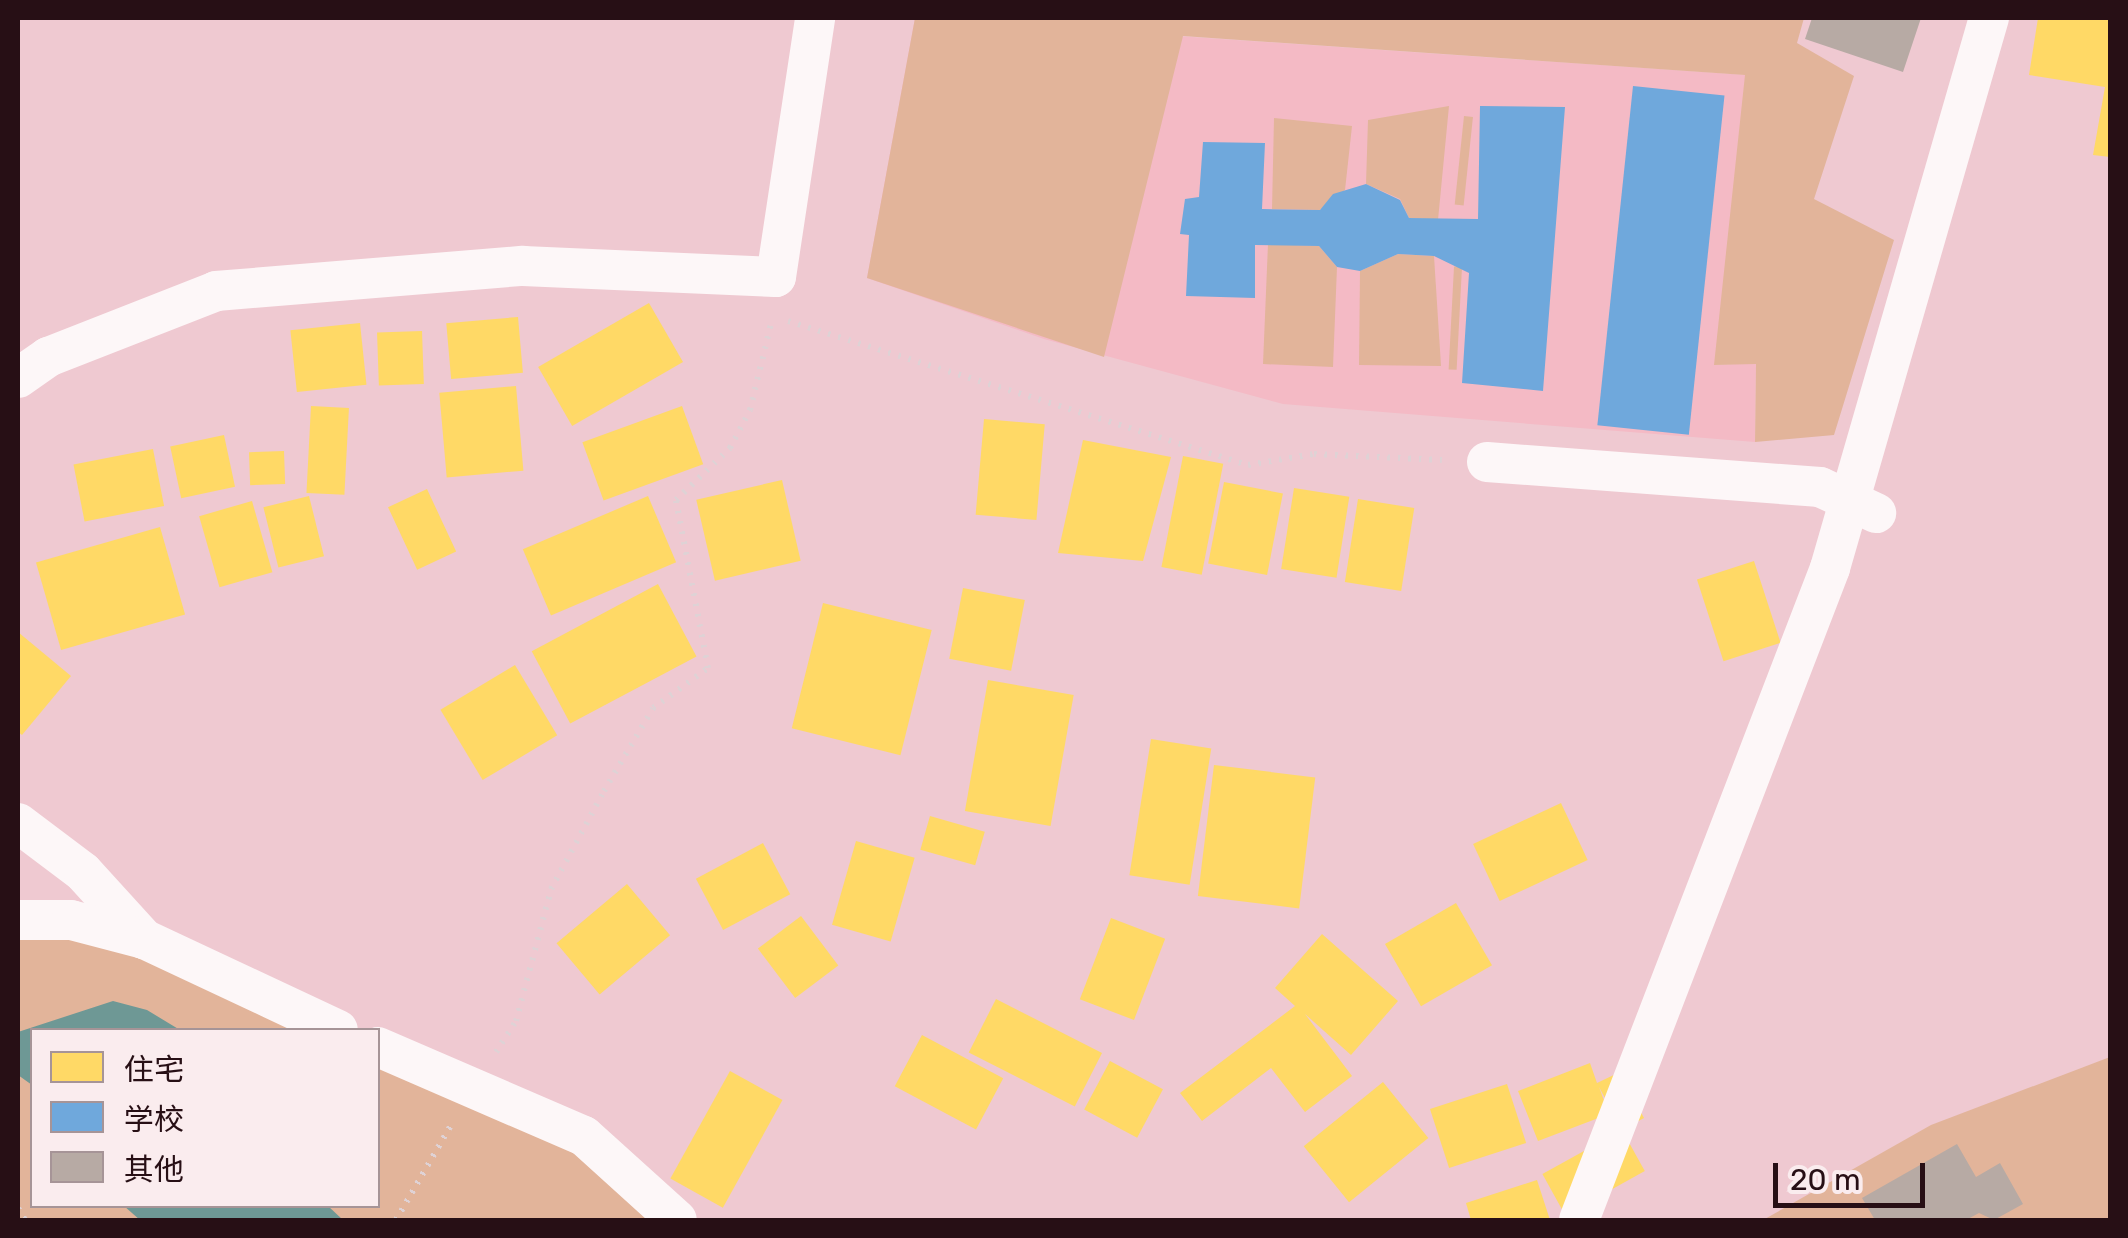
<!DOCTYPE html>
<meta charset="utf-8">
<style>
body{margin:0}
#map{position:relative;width:2128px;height:1238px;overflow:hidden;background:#efc9d1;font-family:Rubik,"Noto Sans SC",sans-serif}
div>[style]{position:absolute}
.built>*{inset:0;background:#f4bac5}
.green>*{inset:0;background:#e2b49a;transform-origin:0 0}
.water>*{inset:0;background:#6e9895}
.homes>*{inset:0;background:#ffd966;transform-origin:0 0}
.schools>*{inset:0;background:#6fa8dc;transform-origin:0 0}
.building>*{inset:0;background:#b7aaa4}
.path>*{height:6px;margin-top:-3px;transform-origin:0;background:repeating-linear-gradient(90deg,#dfd2d5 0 2.5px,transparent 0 10.5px)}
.street>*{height:40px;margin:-20px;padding:0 20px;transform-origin:20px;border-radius:20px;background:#fdf7f8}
span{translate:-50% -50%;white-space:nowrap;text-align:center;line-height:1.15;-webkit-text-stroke:10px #faecee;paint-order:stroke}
.frame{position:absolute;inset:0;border:20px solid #270f15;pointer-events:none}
.legend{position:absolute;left:30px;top:1028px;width:350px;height:180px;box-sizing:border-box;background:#faecee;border:2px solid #a69497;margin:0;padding:12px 18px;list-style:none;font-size:30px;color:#270f15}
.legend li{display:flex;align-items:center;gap:20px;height:50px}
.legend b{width:50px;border:2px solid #a69497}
.scale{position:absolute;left:1773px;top:1163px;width:152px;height:45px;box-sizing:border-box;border:5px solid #270f15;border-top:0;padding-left:12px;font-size:30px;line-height:35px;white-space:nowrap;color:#270f15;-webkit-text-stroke:8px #faecee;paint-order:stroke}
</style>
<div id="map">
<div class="built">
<div style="clip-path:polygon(915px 18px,1746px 75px,1715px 365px,1756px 363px,1755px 442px,1283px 404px,1044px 339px,867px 278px)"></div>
</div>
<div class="green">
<div style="clip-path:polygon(915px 18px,1804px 18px,1797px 43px,1854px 76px,1814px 199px,1894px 240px,1834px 435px,1755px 442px,1756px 364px,1714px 365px,1745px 75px,1183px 36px,1104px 357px,867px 278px)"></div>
<div style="clip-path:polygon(1449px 106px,1438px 220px,1409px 218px,1400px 199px,1366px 184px,1368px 120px)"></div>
<div style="left:1464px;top:116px;width:9px;height:89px;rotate:6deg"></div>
<div style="clip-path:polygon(1274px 118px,1352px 126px,1345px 190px,1320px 210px,1272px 209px)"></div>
<div style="clip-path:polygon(1268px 244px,1319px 246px,1337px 267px,1333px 367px,1263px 364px)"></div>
<div style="clip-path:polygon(1398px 254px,1434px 256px,1441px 366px,1359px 365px,1360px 271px)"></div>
<div style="left:1462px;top:267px;width:103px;height:8px;rotate:93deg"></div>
<div style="clip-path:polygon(18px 934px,92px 935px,336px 1030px,32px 1030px,32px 1206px,378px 1206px,378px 1047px,474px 1084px,675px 1220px,18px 1220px)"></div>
<div style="clip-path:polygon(2110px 1057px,2110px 1220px,1763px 1220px,1931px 1125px)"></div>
</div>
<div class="water">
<div style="clip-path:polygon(113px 1001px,147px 1010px,180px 1030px,32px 1030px,32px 1085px,18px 1075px,18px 1032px)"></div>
<div style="clip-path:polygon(124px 1206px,328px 1206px,343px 1220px,140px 1220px)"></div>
</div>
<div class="homes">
<div style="clip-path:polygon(2038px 18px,2110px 18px,2110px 157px,2093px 155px,2105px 87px,2029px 75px)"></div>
<div style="left:649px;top:303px;width:68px;height:128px;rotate:60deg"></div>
<div style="left:518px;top:317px;width:56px;height:72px;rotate:85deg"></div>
<div style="left:360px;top:323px;width:62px;height:70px;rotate:84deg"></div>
<div style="left:422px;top:331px;width:53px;height:45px;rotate:88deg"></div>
<div style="left:516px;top:386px;width:85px;height:77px;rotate:85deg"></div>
<div style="left:311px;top:406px;width:38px;height:87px;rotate:3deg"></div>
<div style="left:682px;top:406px;width:62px;height:106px;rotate:70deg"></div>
<div style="left:984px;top:419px;width:61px;height:96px;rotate:5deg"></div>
<div style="left:224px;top:435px;width:53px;height:55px;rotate:78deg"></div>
<div style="clip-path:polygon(1083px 440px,1171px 457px,1143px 561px,1058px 553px)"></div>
<div style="left:153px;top:449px;width:58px;height:81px;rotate:79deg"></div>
<div style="left:284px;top:451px;width:33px;height:35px;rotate:88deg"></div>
<div style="left:1183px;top:456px;width:41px;height:113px;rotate:11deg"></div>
<div style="left:782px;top:480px;width:83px;height:88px;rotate:77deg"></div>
<div style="left:1224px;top:482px;width:60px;height:83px;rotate:11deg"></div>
<div style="left:1294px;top:488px;width:56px;height:82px;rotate:9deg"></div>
<div style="left:427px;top:489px;width:69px;height:43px;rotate:65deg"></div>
<div style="left:309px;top:496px;width:62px;height:47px;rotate:76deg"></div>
<div style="left:648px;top:496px;width:72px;height:136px;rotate:67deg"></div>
<div style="left:1358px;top:499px;width:57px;height:84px;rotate:9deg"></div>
<div style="left:252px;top:501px;width:74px;height:55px;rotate:74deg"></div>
<div style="left:160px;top:527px;width:91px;height:129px;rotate:74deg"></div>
<div style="left:1754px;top:561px;width:86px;height:60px;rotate:72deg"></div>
<div style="left:658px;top:584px;width:82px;height:143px;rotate:62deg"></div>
<div style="left:963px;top:588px;width:63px;height:72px;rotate:11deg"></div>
<div style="left:823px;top:603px;width:112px;height:129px;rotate:14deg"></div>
<div style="clip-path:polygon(18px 632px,71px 676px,22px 735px,18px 732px)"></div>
<div style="left:515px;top:665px;width:82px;height:87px;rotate:59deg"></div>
<div style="left:988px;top:680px;width:87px;height:133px;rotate:10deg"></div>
<div style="left:1151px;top:739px;width:61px;height:138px;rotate:9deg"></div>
<div style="left:1214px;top:765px;width:102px;height:132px;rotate:7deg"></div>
<div style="left:1561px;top:803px;width:63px;height:97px;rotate:65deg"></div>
<div style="left:930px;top:816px;width:57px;height:35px;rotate:16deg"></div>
<div style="left:856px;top:841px;width:61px;height:87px;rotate:16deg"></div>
<div style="left:763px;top:843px;width:58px;height:76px;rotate:62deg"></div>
<div style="left:627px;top:884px;width:67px;height:92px;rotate:50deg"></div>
<div style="left:1456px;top:903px;width:72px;height:82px;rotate:60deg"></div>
<div style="left:801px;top:916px;width:62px;height:54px;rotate:53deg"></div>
<div style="left:1111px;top:918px;width:58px;height:87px;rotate:21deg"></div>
<div style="clip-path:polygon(1322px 934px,1398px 1001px,1351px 1055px,1305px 1014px,1352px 1076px,1305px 1112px,1271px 1068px,1202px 1121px,1180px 1093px,1295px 1006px,1275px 988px)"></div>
<div style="left:996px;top:999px;width:119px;height:60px;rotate:27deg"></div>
<div style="left:922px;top:1035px;width:92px;height:58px;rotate:28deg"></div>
<div style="left:1110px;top:1061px;width:60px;height:55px;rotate:28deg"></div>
<div style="clip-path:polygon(1590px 1063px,1597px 1083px,1620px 1072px,1644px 1118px,1622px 1130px,1599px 1087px,1609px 1114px,1538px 1141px,1518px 1091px)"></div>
<div style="left:730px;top:1071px;width:60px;height:123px;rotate:29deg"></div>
<div style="left:1383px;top:1082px;width:72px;height:102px;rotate:51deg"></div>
<div style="left:1507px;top:1084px;width:62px;height:81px;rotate:72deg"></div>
<div style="left:1622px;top:1130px;width:47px;height:91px;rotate:61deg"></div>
<div style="clip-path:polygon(1537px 1180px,1550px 1220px,1471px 1220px,1466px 1203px)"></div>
</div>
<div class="schools">
<div style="left:1633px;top:86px;width:92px;height:341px;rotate:6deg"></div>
<div style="clip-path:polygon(1480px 106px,1565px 107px,1543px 391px,1462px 383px,1469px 273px,1434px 256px,1398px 254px,1360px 271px,1337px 267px,1319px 246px,1255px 245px,1255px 298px,1186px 296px,1189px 235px,1180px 234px,1185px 199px,1199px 197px,1203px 142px,1265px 143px,1262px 209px,1320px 210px,1333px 194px,1366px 184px,1400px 200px,1409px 218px,1478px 219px)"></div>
</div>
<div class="building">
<div style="clip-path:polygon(1812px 18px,1921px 18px,1903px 72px,1805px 39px)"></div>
<div style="clip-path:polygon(1957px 1144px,1976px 1177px,2000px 1163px,2023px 1204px,1994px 1220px,1979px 1213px,1966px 1220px,1875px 1220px,1862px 1198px)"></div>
</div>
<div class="path">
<div style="left:788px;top:321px;width:482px;rotate:17.4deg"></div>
<div style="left:1248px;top:465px;width:67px;rotate:-9.5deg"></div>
<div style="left:1314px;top:454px;width:128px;rotate:2.7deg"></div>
<div style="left:496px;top:1052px;width:37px;rotate:-57deg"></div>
<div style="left:516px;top:1021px;width:137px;rotate:-75.1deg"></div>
<div style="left:551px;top:889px;width:111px;rotate:-61.6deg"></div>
<div style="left:604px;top:791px;width:96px;rotate:-59.4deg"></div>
<div style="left:653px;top:708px;width:68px;rotate:-36deg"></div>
<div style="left:708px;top:668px;width:171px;rotate:-100.8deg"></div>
<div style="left:676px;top:500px;width:75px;rotate:-43.9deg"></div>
<div style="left:730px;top:448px;width:43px;rotate:-62.2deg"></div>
<div style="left:750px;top:410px;width:89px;rotate:-76.3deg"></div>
<div style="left:18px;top:1208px;width:14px;rotate:60deg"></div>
<div style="left:396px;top:1220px;width:108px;rotate:-59.9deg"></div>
</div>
<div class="street">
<div style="left:18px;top:378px;width:37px;rotate:-35deg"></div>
<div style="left:48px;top:357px;width:180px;rotate:-21.4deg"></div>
<div style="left:216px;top:291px;width:308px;rotate:-4.7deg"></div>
<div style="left:523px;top:266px;width:253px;rotate:2.5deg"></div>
<div style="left:776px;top:277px;width:262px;rotate:-81.4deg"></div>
<div style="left:1487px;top:462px;width:334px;rotate:4.3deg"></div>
<div style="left:1820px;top:487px;width:62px;rotate:24.9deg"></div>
<div style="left:18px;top:823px;width:81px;rotate:37deg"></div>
<div style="left:83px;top:872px;width:91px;rotate:47.7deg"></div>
<div style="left:18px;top:920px;width:53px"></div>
<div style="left:71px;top:920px;width:75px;rotate:14.6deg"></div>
<div style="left:144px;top:939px;width:214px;rotate:25.1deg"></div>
<div style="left:378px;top:1047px;width:224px;rotate:23.4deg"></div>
<div style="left:584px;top:1136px;width:125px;rotate:42.1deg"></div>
<div style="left:1579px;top:1220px;width:699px;rotate:-68.94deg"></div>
<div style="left:1830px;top:568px;width:573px;rotate:-73.88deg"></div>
</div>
<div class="frame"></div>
<ul class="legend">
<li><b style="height:28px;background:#ffd966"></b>住宅</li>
<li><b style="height:28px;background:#6fa8dc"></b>学校</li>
<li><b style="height:28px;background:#b7aaa4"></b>其他</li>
</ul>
<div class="scale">20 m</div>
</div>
